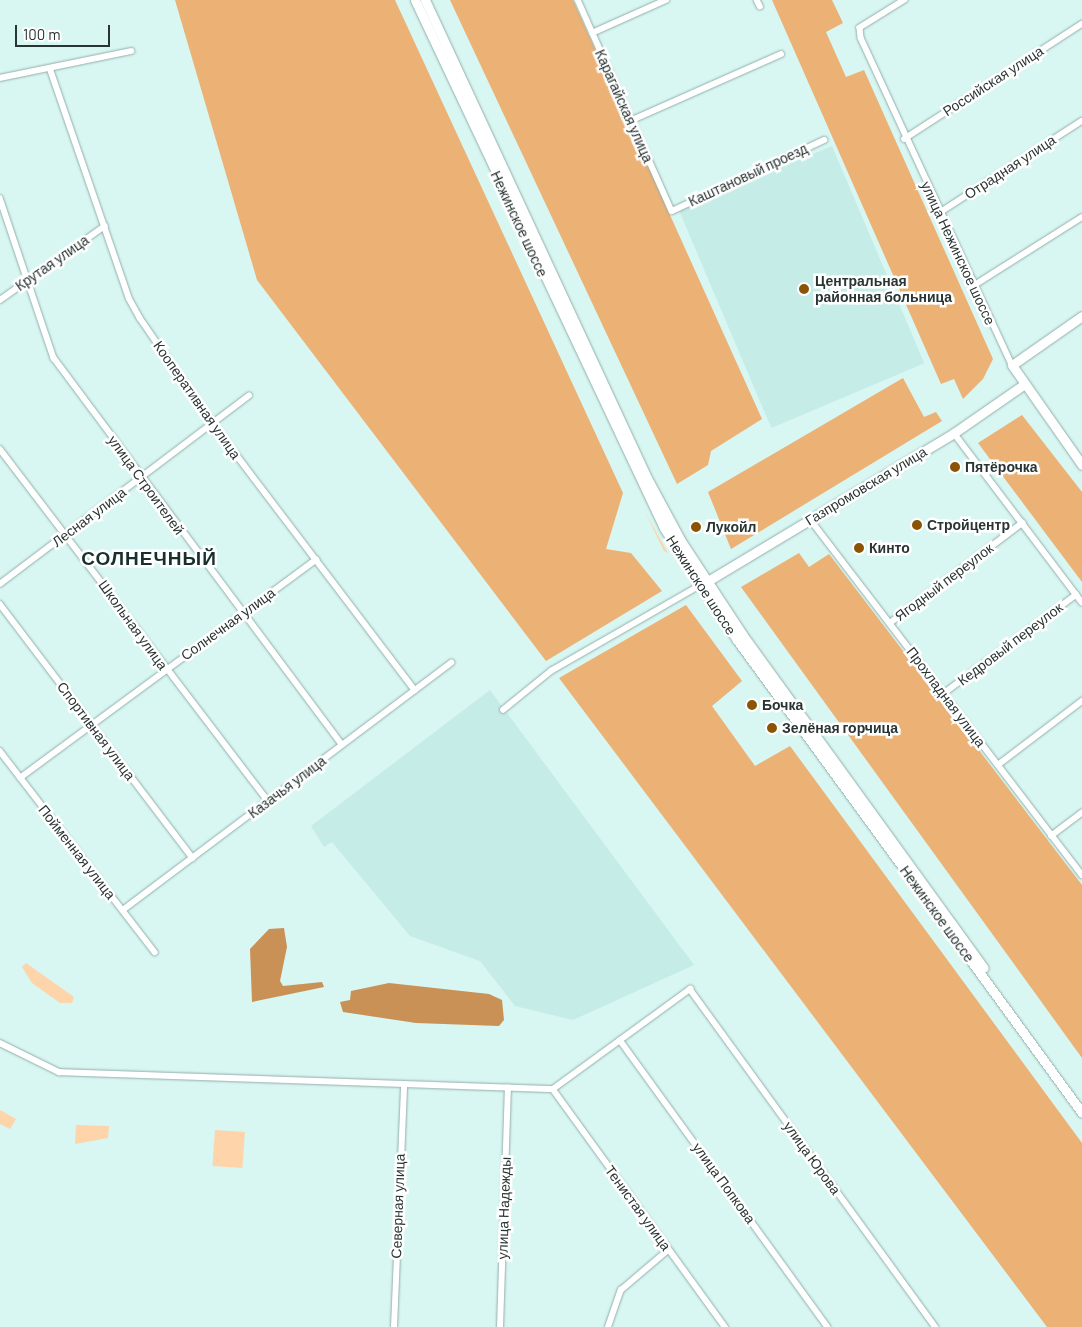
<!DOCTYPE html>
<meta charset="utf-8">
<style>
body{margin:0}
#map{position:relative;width:1082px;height:1327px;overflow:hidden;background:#d8f6f2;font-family:Barlow,sans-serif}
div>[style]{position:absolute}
.built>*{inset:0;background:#c5ece7;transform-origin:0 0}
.green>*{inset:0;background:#fed4ab;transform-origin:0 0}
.forest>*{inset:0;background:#ebb175}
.water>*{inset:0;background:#c99155}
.roads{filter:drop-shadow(0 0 1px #92afab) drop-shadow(0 0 1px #92afab)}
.street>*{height:5.5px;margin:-2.75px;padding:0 2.75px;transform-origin:2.75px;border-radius:2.75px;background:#fff}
.secondary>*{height:9px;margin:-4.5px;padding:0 4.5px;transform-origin:4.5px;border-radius:4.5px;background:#fff}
.primary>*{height:9px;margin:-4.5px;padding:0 4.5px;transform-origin:4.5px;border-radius:4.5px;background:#fff}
.dots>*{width:14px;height:14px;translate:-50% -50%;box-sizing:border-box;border:2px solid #fff;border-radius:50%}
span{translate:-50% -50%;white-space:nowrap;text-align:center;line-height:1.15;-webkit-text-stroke:5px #fff;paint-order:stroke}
.street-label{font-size:14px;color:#293533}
.poi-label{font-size:14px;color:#293533;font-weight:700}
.left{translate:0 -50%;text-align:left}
.district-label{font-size:19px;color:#17302d;font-weight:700;letter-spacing:1px}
.scale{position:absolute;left:15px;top:25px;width:95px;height:22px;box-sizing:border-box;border:2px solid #293533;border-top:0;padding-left:6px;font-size:15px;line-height:18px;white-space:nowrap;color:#293533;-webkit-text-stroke:4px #fff;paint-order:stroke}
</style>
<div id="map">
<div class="built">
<div style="left:832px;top:146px;width:236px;height:166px;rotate:67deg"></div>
<div style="clip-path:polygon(490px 690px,694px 965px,573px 1020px,515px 1006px,480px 961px,410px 936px,332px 842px,324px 847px,311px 826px)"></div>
</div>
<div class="green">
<div style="clip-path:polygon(645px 512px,668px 553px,664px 551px)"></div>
<div style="clip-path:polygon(26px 963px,74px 997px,72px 1003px,60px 1003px,32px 983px,22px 967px)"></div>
<div style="clip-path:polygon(0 1110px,16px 1119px,10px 1129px,0 1124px)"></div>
<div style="clip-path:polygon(76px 1125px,109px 1126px,108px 1138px,75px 1144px)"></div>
<div style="left:215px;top:1130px;width:30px;height:36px;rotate:4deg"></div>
</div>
<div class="forest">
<div style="clip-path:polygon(175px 0,395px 0,623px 493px,606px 549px,631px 553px,662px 591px,546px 661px,257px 280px)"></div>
<div style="clip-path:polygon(450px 0,573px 0,762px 419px,711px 451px,708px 465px,677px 484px)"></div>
<div style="clip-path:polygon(772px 0,832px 0,843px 23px,826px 32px,846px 77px,864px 70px,993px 359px,983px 379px,963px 399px,954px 379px,941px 384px)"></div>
<div style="clip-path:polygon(903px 378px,924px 417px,936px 412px,942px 421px,731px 549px,708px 492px)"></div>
<div style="clip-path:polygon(1022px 415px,1082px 492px,1082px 582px,978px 443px)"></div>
<div style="clip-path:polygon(799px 553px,809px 567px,829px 554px,1082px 885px,1082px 1058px,741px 587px)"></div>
<div style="clip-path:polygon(686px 605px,742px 681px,712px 706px,755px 766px,790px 746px,1082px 1143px,1082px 1327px,1047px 1327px,559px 678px)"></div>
</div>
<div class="water">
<div style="clip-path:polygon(284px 928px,287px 947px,280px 981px,283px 986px,322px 982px,324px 987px,252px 1002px,250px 949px,269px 929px)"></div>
<div style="clip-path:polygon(389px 983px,489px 994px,502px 1000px,504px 1020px,499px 1026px,416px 1023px,343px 1012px,340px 1002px,350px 1000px,351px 991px)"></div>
</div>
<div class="roads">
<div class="street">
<div style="left:578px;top:0;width:231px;rotate:66deg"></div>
<div style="left:672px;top:211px;width:168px;rotate:-25deg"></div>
<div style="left:757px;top:0;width:7px;rotate:63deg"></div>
<div style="left:905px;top:0;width:53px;rotate:148.1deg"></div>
<div style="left:860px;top:28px;width:10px;rotate:84deg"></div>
<div style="left:861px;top:38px;width:360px;rotate:65.2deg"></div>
<div style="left:592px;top:33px;width:81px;rotate:-24deg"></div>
<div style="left:51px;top:71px;width:240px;rotate:71deg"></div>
<div style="left:129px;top:298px;width:23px;rotate:61deg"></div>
<div style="left:140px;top:318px;width:129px;rotate:55.4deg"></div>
<div style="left:213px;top:424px;width:334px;rotate:52.8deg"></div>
<div style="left:0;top:78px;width:134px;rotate:-11.6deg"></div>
<div style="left:630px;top:121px;width:165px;rotate:-23.9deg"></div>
<div style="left:904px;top:139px;width:212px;rotate:-32.9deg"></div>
<div style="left:0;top:198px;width:169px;rotate:71.4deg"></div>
<div style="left:54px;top:358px;width:482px;rotate:53.3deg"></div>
<div style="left:939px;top:213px;width:170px;rotate:-32.8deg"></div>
<div style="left:973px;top:286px;width:129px;rotate:-32.3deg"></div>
<div style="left:0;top:300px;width:128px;rotate:-35.2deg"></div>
<div style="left:954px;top:433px;width:212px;rotate:52.9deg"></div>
<div style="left:0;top:449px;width:442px;rotate:52.7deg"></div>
<div style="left:810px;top:519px;width:448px;rotate:52.6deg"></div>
<div style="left:0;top:584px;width:312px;rotate:-37.1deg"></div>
<div style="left:0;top:604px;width:319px;rotate:52.8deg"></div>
<div style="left:890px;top:623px;width:166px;rotate:-37.1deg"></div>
<div style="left:943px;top:694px;width:166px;rotate:-36.7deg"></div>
<div style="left:503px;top:710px;width:62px;rotate:-39.1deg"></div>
<div style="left:551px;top:671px;width:171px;rotate:-29.9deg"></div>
<div style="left:0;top:751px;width:254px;rotate:52.4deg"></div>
<div style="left:998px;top:765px;width:106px;rotate:-37.3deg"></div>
<div style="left:20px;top:778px;width:368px;rotate:-36.4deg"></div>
<div style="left:1051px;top:836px;width:39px;rotate:-37deg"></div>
<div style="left:123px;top:910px;width:411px;rotate:-37deg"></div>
<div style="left:620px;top:1040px;width:354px;rotate:54.1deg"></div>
<div style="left:0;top:1043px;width:66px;rotate:26.2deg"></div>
<div style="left:59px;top:1072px;width:494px;rotate:2deg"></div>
<div style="left:553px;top:1089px;width:170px;rotate:-36.1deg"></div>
<div style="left:690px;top:989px;width:418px;rotate:54deg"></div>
<div style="left:553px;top:1089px;width:294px;rotate:54.1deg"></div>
<div style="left:394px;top:1327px;width:242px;rotate:-87.6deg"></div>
<div style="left:500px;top:1327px;width:239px;rotate:-88.1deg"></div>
<div style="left:608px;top:1327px;width:39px;rotate:-71deg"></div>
<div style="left:621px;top:1290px;width:62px;rotate:-40.4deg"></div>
</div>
<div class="secondary">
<div style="left:1082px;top:316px;width:85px;rotate:145deg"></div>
<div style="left:1012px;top:365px;width:122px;rotate:55deg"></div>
<div style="left:706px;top:582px;width:289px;rotate:-31deg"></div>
<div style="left:954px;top:433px;width:84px;rotate:-34.8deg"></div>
</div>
<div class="primary">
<div style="left:415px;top:0;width:584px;rotate:64.75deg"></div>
<div style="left:664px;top:528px;width:134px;rotate:56.9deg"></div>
<div style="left:737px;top:640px;width:585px;rotate:53.89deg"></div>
<div style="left:425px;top:0;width:527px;rotate:65.09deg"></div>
<div style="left:647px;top:478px;width:72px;rotate:61.6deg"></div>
<div style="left:681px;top:541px;width:111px;rotate:56.7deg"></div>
<div style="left:742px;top:634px;width:412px;rotate:54.1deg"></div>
</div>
</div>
<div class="dots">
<div style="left:804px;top:289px;background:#8a5404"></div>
<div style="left:955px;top:467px;background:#8a5404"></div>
<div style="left:917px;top:525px;background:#8a5404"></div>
<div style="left:696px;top:527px;background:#8a5404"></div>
<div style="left:859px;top:548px;background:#8a5404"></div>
<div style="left:752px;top:705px;background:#8a5404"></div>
<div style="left:772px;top:728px;background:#8a5404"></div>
</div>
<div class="street-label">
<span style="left:993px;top:81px;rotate:-33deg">Российская улица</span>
<span style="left:624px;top:106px;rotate:66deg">Карагайская улица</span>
<span style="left:1010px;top:167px;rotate:-33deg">Отрадная улица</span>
<span style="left:748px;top:175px;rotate:-25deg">Каштановый проезд</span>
<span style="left:519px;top:224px;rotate:65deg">Нежинское шоссе</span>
<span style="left:958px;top:253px;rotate:65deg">улица Нежинское шоссе</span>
<span style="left:52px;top:263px;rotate:-35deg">Крутая улица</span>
<span style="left:197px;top:400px;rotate:55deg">Кооперативная улица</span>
<span style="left:146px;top:485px;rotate:54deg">улица Строителей</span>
<span style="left:866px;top:486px;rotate:-31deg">Газпромовская улица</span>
<span style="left:89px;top:517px;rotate:-37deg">Лесная улица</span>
<span style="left:944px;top:582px;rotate:-37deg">Ягодный переулок</span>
<span style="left:701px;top:585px;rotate:57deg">Нежинское шоссе</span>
<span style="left:228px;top:624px;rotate:-36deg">Солнечная улица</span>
<span style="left:133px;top:625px;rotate:54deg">Школьная улица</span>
<span style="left:1010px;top:644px;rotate:-37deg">Кедровый переулок</span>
<span style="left:946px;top:697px;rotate:53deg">Прохладная улица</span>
<span style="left:96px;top:731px;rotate:53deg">Спортивная улица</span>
<span style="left:287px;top:787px;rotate:-37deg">Казачья улица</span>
<span style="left:77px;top:852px;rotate:52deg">Пойменная улица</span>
<span style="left:937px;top:914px;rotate:54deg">Нежинское шоссе</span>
<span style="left:812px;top:1158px;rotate:54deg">улица Юрова</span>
<span style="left:724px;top:1183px;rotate:54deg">улица Попкова</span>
<span style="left:398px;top:1206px;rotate:-88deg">Северная улица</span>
<span style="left:504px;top:1208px;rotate:-88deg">улица Надежды</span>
<span style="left:638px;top:1208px;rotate:54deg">Тенистая улица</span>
</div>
<div class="poi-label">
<span class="left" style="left:815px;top:289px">Центральная<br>районная больница</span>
<span class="left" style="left:965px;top:467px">Пятёрочка</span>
<span class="left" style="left:927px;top:525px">Стройцентр</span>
<span class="left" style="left:706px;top:527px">Лукойл</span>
<span class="left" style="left:869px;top:548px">Кинто</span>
<span class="left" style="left:762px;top:705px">Бочка</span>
<span class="left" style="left:782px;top:728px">Зелёная горчица</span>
</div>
<div class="district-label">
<span style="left:149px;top:558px">СОЛНЕЧНЫЙ</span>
</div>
<div class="scale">100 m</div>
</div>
